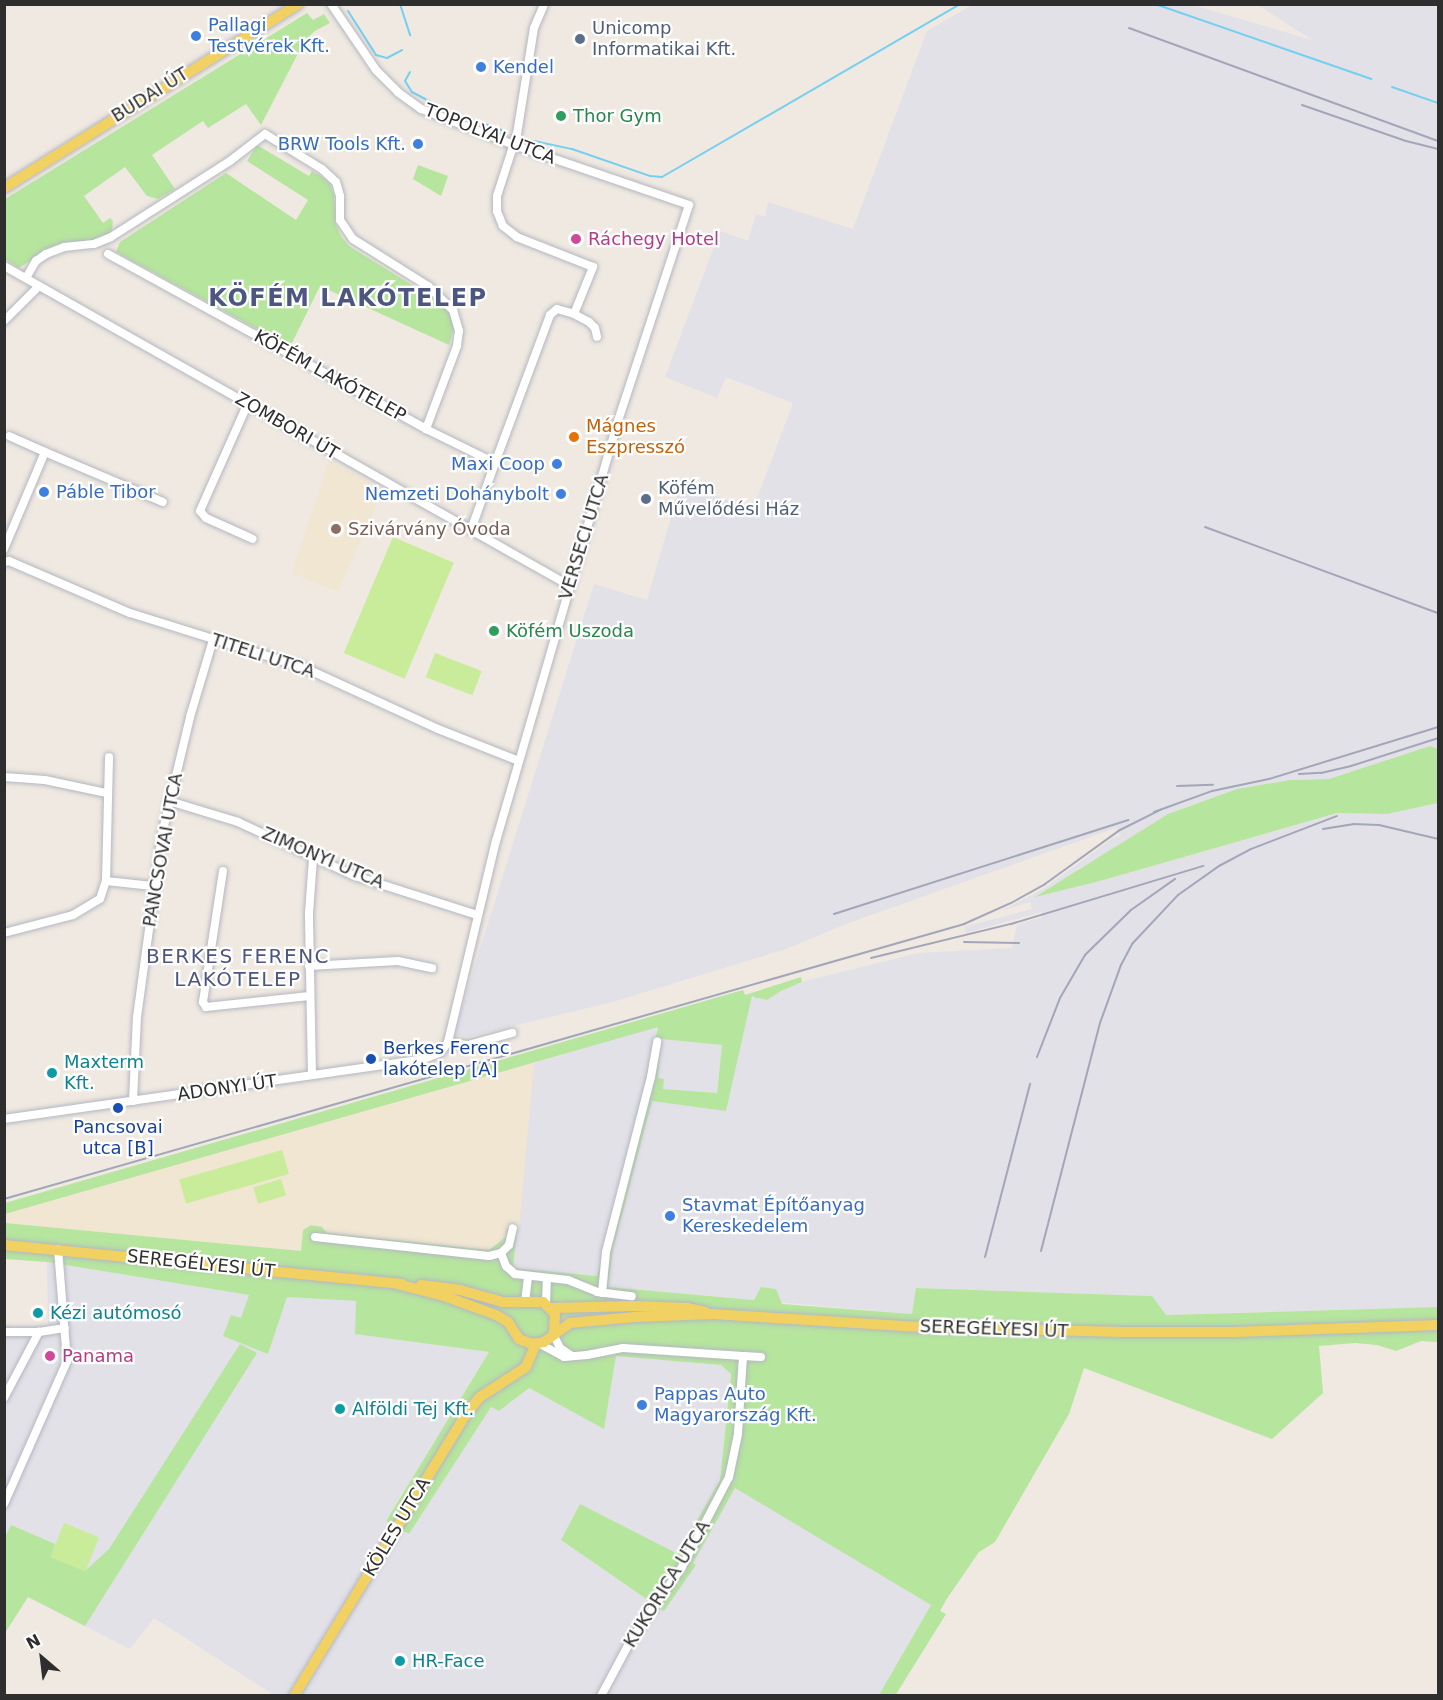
<!DOCTYPE html>
<meta charset="utf-8">
<style>
body{margin:0}
#map{position:relative;width:1443px;height:1700px;overflow:hidden;background:#efe9e1;font-family:"DejaVu Sans",sans-serif}
div>[style]{position:absolute}
.industrial>*{inset:0;background:#e3e1e8}
.education>*{inset:0;background:#f0e6d1}
.green>*{inset:0;background:#b6e59e}
.pitch>*{inset:0;background:#c9ec9a;transform-origin:0 0}
.stream>*{height:2px;margin:-1px;padding:0 1px;transform-origin:1px;border-radius:1px;background:#75cff0}
.roads{filter:drop-shadow(0 0 2px #b4b7c1) drop-shadow(0 0 2px #b4b7c1)}
.minor>*{height:8px;margin:-4px;padding:0 4px;transform-origin:4px;border-radius:4px;background:#fff}
.major>*{height:10px;margin:-5px;padding:0 5px;transform-origin:5px;border-radius:5px;background:#f2d163}
.rail>*{height:2px;margin:-1px;padding:0 1px;transform-origin:1px;border-radius:1px;background:#a3a6b8}
.dots>*{width:16px;height:16px;translate:-50% -50%;box-sizing:border-box;border:3px solid #fff;border-radius:50%}
span{translate:-50% -50%;white-space:nowrap;text-align:center;line-height:1.15;-webkit-text-stroke:4.5px #fff;paint-order:stroke}
.shop-label{font-size:18px;color:#366cbe}
.left{translate:0 -50%;text-align:left}
.right{translate:-100% -50%;text-align:right}
.service-label{font-size:18px;color:#4e5e75}
.street-label{font-size:18px;color:#2e2e2e}
.leisure-label{font-size:18px;color:#27864d}
.hotel-label{font-size:18px;color:#b23c85}
.food-label{font-size:18px;color:#c56008}
.education-label{font-size:18px;color:#785e54}
.transit-label{font-size:18px;color:#164399}
.culture-label{font-size:18px;color:#0d838f}
.neighbourhood-label{font-size:20px;color:#4d5680;letter-spacing:1.5px}
.district-label{font-size:24px;color:#4d5680;font-weight:700;letter-spacing:1.5px}
.frame{position:absolute;inset:0;border:6px solid #2e2e2e;pointer-events:none}
.north{position:absolute;left:12px;top:1628px;width:60px;height:60px;-webkit-text-stroke:4px #fff;paint-order:stroke;rotate:332deg;font-size:16px;font-weight:700;line-height:24px;text-align:center;color:#2e2e2e}
.north::after{content:'';display:block;margin:auto;width:21px;height:27px;background:#2e2e2e;clip-path:polygon(50% 0,100% 100%,50% 72%,0 100%)}
</style>
<div id="map">
<div class="industrial">
<div style="clip-path:polygon(972px 5px,1193px 5px,1312px 40px,1258px 5px,1438px 5px,1438px 749px,1430px 746px,1329px 779px,1290px 780px,1237px 789px,1168px 814px,1038px 896px,1100px 881px,1337px 813px,1387px 814px,1438px 803px,1438px 1307px,1165px 1315px,1152px 1296px,916px 1288px,913px 1314px,607px 1287px,613px 1249px,652px 1100px,726px 1110px,752px 996px,767px 1000px,781px 991px,805px 981px,918px 953px,1012px 948px,1017px 925px,1042px 917px,1041px 912px,966px 933px,964px 927px,1032px 909px,1030px 902px,1001px 911px,1043px 889px,1113px 838px,1120px 836px,1116px 828px,846px 924px,786px 949px,613px 1002px,466px 1037px,456px 1035px,455px 1029px,594px 584px,647px 600px,681px 483px,753px 509px,793px 403px,726px 377px,717px 398px,665px 377px,720px 231px,748px 241px,756px 214px,765px 217px,768px 202px,853px 229px,927px 31px)"></div>
<div style="clip-path:polygon(658px 1026px,597px 1276px,513px 1268px,534px 1063px)"></div>
<div style="clip-path:polygon(661px 1039px,722px 1045px,717px 1093px,662px 1089px,658px 1079px)"></div>
<div style="clip-path:polygon(47px 1262px,250px 1295px,241px 1318px,268px 1354px,287px 1297px,357px 1301px,356px 1334px,489px 1352px,386px 1520px,492px 1407px,499px 1410px,528px 1388px,604px 1428px,616px 1356px,721px 1365px,731px 1373px,720px 1480px,678px 1555px,581px 1504px,696px 1565px,693px 1563px,735px 1487px,931px 1605px,879px 1696px,274px 1695px,154px 1618px,130px 1649px,28px 1597px,5px 1633px,5px 1325px,14px 1327px,48px 1325px)"></div>
</div>
<div class="education">
<div style="clip-path:polygon(329px 460px,383px 490px,338px 592px,292px 573px)"></div>
<div style="clip-path:polygon(534px 1063px,519px 1229px,507px 1228px,506px 1237px,489px 1250px,327px 1233px,322px 1227px,311px 1225px,303px 1231px,302px 1251px,5px 1223px,5px 1214px)"></div>
</div>
<div class="green">
<div style="clip-path:polygon(307px 13px,313px 20px,324px 14px,330px 23px,315px 31px,305px 40px,261px 125px,246px 104px,208px 128px,203px 121px,152px 155px,175px 189px,158px 199px,147px 196px,125px 167px,84px 196px,103px 223px,110px 218px,113px 221px,112px 231px,99px 240px,55px 245px,19px 268px,5px 259px,5px 199px)"></div>
<div style="clip-path:polygon(257px 145px,309px 176px,312px 171px,321px 176px,330px 184px,334px 195px,336px 225px,341px 236px,349px 246px,436px 300px,450px 314px,454px 328px,449px 345px,320px 286px,290px 347px,116px 252px,120px 242px,226px 173px,296px 220px,308px 200px,247px 161px)"></div>
<div style="clip-path:polygon(418px 165px,448px 176px,441px 196px,413px 179px)"></div>
<div style="clip-path:polygon(1430px 746px,1438px 749px,1438px 803px,1387px 814px,1337px 813px,1100px 881px,1035px 897px,1168px 814px,1237px 789px,1290px 780px,1329px 779px)"></div>
<div style="clip-path:polygon(evenodd,801px 977px,802px 982px,781px 991px,767px 1000px,752px 996px,726px 1111px,652px 1101px,613px 1249px,608px 1287px,754px 1300px,761px 1287px,776px 1289px,782px 1304px,912px 1314px,916px 1288px,1152px 1296px,1166px 1315px,1438px 1307px,1438px 1342px,1421px 1341px,1396px 1351px,1377px 1345px,1355px 1343px,1319px 1346px,1323px 1393px,1272px 1439px,1084px 1368px,1069px 1414px,995px 1542px,979px 1552px,946px 1600px,940px 1611px,946px 1614px,895px 1696px,879px 1695px,931px 1605px,735px 1488px,693px 1563px,696px 1565px,664px 1611px,561px 1540px,580px 1504px,678px 1554px,720px 1480px,731px 1374px,721px 1365px,616px 1356px,604px 1429px,529px 1388px,499px 1411px,491px 1407px,409px 1534px,386px 1521px,489px 1352px,355px 1334px,356px 1301px,287px 1297px,268px 1354px,223px 1336px,231px 1315px,241px 1318px,249px 1295px,47px 1262px,5px 1259px,5px 1223px,301px 1251px,303px 1230px,311px 1225px,322px 1227px,327px 1233px,489px 1250px,506px 1237px,507px 1228px,517px 1229px,513px 1268px,597px 1276px,658px 1027px,5px 1214px,5px 1203px,743px 990px,745px 995px,801px 977px,661px 1039px,722px 1045px,717px 1093px,663px 1089px,664px 1079px,658px 1078px,661px 1039px)"></div>
<div style="clip-path:polygon(240px 1344px,257px 1353px,85px 1626px,28px 1597px,5px 1633px,4px 1539px,11px 1525px,55px 1544px,51px 1557px,85px 1571px,109px 1549px)"></div>
</div>
<div class="pitch">
<div style="left:393px;top:537px;width:66px;height:126px;rotate:23deg"></div>
<div style="left:435px;top:653px;width:50px;height:26px;rotate:21deg"></div>
<div style="left:282px;top:1150px;width:25px;height:107px;rotate:74deg"></div>
<div style="left:281px;top:1179px;width:17px;height:29px;rotate:73deg"></div>
<div style="left:64px;top:1523px;width:38px;height:37px;rotate:22deg"></div>
</div>
<div class="stream">
<div style="left:400px;top:4px;width:33px;rotate:72deg"></div>
<div style="left:1155px;top:4px;width:229px;rotate:19.1deg"></div>
<div style="left:348px;top:11px;width:52px;rotate:57.5deg"></div>
<div style="left:376px;top:55px;width:11px;rotate:15deg"></div>
<div style="left:387px;top:58px;width:17px;rotate:-28deg"></div>
<div style="left:410px;top:72px;width:10px;rotate:119deg"></div>
<div style="left:405px;top:81px;width:13px;rotate:58deg"></div>
<div style="left:412px;top:92px;width:40px;rotate:28deg"></div>
<div style="left:447px;top:111px;width:58px;rotate:19.1deg"></div>
<div style="left:1392px;top:87px;width:49px;rotate:19.2deg"></div>
<div style="left:534px;top:141px;width:39px;rotate:12deg"></div>
<div style="left:572px;top:149px;width:83px;rotate:19.1deg"></div>
<div style="left:650px;top:176px;width:12px;rotate:5deg"></div>
<div style="left:662px;top:177px;width:345px;rotate:-30.1deg"></div>
</div>
<div class="roads">
<div class="minor">
<div style="left:108px;top:254px;width:363px;rotate:28.8deg"></div>
<div style="left:4px;top:266px;width:650px;rotate:29.48deg"></div>
<div style="left:26px;top:278px;width:20px;rotate:-60deg"></div>
<div style="left:36px;top:261px;width:12px;rotate:-35deg"></div>
<div style="left:46px;top:254px;width:19px;rotate:-21deg"></div>
<div style="left:64px;top:247px;width:30px;rotate:-6deg"></div>
<div style="left:94px;top:244px;width:18px;rotate:-22deg"></div>
<div style="left:111px;top:237px;width:141px;rotate:-32.6deg"></div>
<div style="left:230px;top:161px;width:44px;rotate:-37.6deg"></div>
<div style="left:265px;top:134px;width:67px;rotate:31.6deg"></div>
<div style="left:322px;top:169px;width:19px;rotate:43deg"></div>
<div style="left:336px;top:182px;width:15px;rotate:74deg"></div>
<div style="left:340px;top:196px;width:24px;rotate:90deg"></div>
<div style="left:340px;top:220px;width:23px;rotate:56deg"></div>
<div style="left:353px;top:239px;width:89px;rotate:32.1deg"></div>
<div style="left:428px;top:286px;width:35px;rotate:44deg"></div>
<div style="left:453px;top:310px;width:22px;rotate:74deg"></div>
<div style="left:459px;top:331px;width:15px;rotate:98deg"></div>
<div style="left:457px;top:346px;width:89px;rotate:110.5deg"></div>
<div style="left:426px;top:429px;width:77px;rotate:26.2deg"></div>
<div style="left:495px;top:463px;width:158px;rotate:-69.6deg"></div>
<div style="left:550px;top:315px;width:9px;rotate:-41deg"></div>
<div style="left:557px;top:309px;width:18px;rotate:16deg"></div>
<div style="left:574px;top:314px;width:51px;rotate:-68deg"></div>
<div style="left:593px;top:267px;width:82px;rotate:-158.5deg"></div>
<div style="left:517px;top:237px;width:18px;rotate:-142deg"></div>
<div style="left:503px;top:226px;width:16px;rotate:-112deg"></div>
<div style="left:497px;top:211px;width:15px;rotate:-90deg"></div>
<div style="left:497px;top:196px;width:65px;rotate:-72.1deg"></div>
<div style="left:517px;top:134px;width:107px;rotate:-80.9deg"></div>
<div style="left:534px;top:28px;width:26px;rotate:-67deg"></div>
<div style="left:574px;top:314px;width:17px;rotate:28deg"></div>
<div style="left:589px;top:322px;width:8px;rotate:45deg"></div>
<div style="left:595px;top:328px;width:9px;rotate:77deg"></div>
<div style="left:4px;top:321px;width:49px;rotate:-45deg"></div>
<div style="left:248px;top:403px;width:118px;rotate:114deg"></div>
<div style="left:200px;top:511px;width:9px;rotate:49deg"></div>
<div style="left:206px;top:518px;width:51px;rotate:24.1deg"></div>
<div style="left:45px;top:452px;width:128px;rotate:23deg"></div>
<div style="left:471px;top:530px;width:71px;rotate:-70.3deg"></div>
<div style="left:4px;top:549px;width:105px;rotate:-67.1deg"></div>
<div style="left:45px;top:452px;width:39px;rotate:-156deg"></div>
<div style="left:4px;top:562px;width:5px;rotate:-11deg"></div>
<div style="left:9px;top:561px;width:132px;rotate:23.3deg"></div>
<div style="left:130px;top:613px;width:183px;rotate:17.4deg"></div>
<div style="left:305px;top:668px;width:146px;rotate:24.6deg"></div>
<div style="left:438px;top:729px;width:87px;rotate:21.6deg"></div>
<div style="left:4px;top:777px;width:41px;rotate:4.2deg"></div>
<div style="left:45px;top:780px;width:62px;rotate:12deg"></div>
<div style="left:169px;top:801px;width:72px;rotate:16.9deg"></div>
<div style="left:238px;top:822px;width:129px;rotate:24.8deg"></div>
<div style="left:355px;top:876px;width:128px;rotate:17.7deg"></div>
<div style="left:223px;top:871px;width:133px;rotate:98.7deg"></div>
<div style="left:203px;top:1002px;width:6px;rotate:59deg"></div>
<div style="left:206px;top:1007px;width:104px;rotate:-6.1deg"></div>
<div style="left:106px;top:881px;width:47px;rotate:6.1deg"></div>
<div style="left:4px;top:933px;width:71px;rotate:-14.6deg"></div>
<div style="left:73px;top:915px;width:31px;rotate:-31deg"></div>
<div style="left:100px;top:899px;width:19px;rotate:-72deg"></div>
<div style="left:106px;top:881px;width:124px;rotate:-88.6deg"></div>
<div style="left:309px;top:966px;width:89px;rotate:-3.2deg"></div>
<div style="left:398px;top:961px;width:35px;rotate:12deg"></div>
<div style="left:448px;top:1042px;width:20px;rotate:9deg"></div>
<div style="left:468px;top:1045px;width:46px;rotate:-15.3deg"></div>
<div style="left:312px;top:1075px;width:162px;rotate:-91.1deg"></div>
<div style="left:309px;top:913px;width:55px;rotate:-85.8deg"></div>
<div style="left:133px;top:1101px;width:84px;rotate:-87.3deg"></div>
<div style="left:137px;top:1017px;width:185px;rotate:-82.2deg"></div>
<div style="left:162px;top:834px;width:120px;rotate:-76.5deg"></div>
<div style="left:190px;top:717px;width:80px;rotate:-73.4deg"></div>
<div style="left:4px;top:1119px;width:424px;rotate:-8.1deg"></div>
<div style="left:424px;top:1059px;width:18px;rotate:-22deg"></div>
<div style="left:441px;top:1052px;width:12px;rotate:-55deg"></div>
<div style="left:448px;top:1042px;width:207px;rotate:-76.6deg"></div>
<div style="left:496px;top:841px;width:437px;rotate:-73.8deg"></div>
<div style="left:618px;top:421px;width:227px;rotate:-71.8deg"></div>
<div style="left:689px;top:205px;width:185px;rotate:-161.1deg"></div>
<div style="left:514px;top:145px;width:100px;rotate:-158.8deg"></div>
<div style="left:421px;top:109px;width:29px;rotate:-144deg"></div>
<div style="left:398px;top:92px;width:31px;rotate:-135deg"></div>
<div style="left:376px;top:70px;width:80px;rotate:-124.3deg"></div>
<div style="left:315px;top:1237px;width:175px;rotate:6.2deg"></div>
<div style="left:489px;top:1256px;width:12px;rotate:-14deg"></div>
<div style="left:501px;top:1253px;width:11px;rotate:-45deg"></div>
<div style="left:509px;top:1245px;width:17px;rotate:-77deg"></div>
<div style="left:501px;top:1253px;width:14px;rotate:69deg"></div>
<div style="left:506px;top:1266px;width:12px;rotate:42deg"></div>
<div style="left:515px;top:1274px;width:53px;rotate:6.5deg"></div>
<div style="left:568px;top:1280px;width:31px;rotate:22deg"></div>
<div style="left:597px;top:1292px;width:35px;rotate:7deg"></div>
<div style="left:602px;top:1293px;width:41px;rotate:-84.4deg"></div>
<div style="left:606px;top:1252px;width:181px;rotate:-75.6deg"></div>
<div style="left:651px;top:1077px;width:36px;rotate:-80deg"></div>
<div style="left:525px;top:1302px;width:26px;rotate:-83deg"></div>
<div style="left:546px;top:1303px;width:25px;rotate:-88deg"></div>
<div style="left:4px;top:1332px;width:35px"></div>
<div style="left:39px;top:1332px;width:26px;rotate:-9deg"></div>
<div style="left:553px;top:1334px;width:16px;rotate:63deg"></div>
<div style="left:560px;top:1348px;width:14px;rotate:34deg"></div>
<div style="left:540px;top:1344px;width:27px;rotate:28deg"></div>
<div style="left:564px;top:1357px;width:23px;rotate:-5deg"></div>
<div style="left:587px;top:1355px;width:37px;rotate:-11deg"></div>
<div style="left:623px;top:1348px;width:120px;rotate:3.8deg"></div>
<div style="left:743px;top:1356px;width:78px;rotate:93.7deg"></div>
<div style="left:738px;top:1434px;width:44px;rotate:101.8deg"></div>
<div style="left:729px;top:1477px;width:102px;rotate:117.6deg"></div>
<div style="left:682px;top:1567px;width:89px;rotate:124.9deg"></div>
<div style="left:631px;top:1640px;width:64px;rotate:118.2deg"></div>
<div style="left:743px;top:1356px;width:18px;rotate:3deg"></div>
<div style="left:4px;top:1398px;width:75px;rotate:-62.1deg"></div>
<div style="left:4px;top:1504px;width:156px;rotate:-66.2deg"></div>
<div style="left:67px;top:1361px;width:112px;rotate:-94.6deg"></div>
</div>
<div class="major">
<div style="left:4px;top:188px;width:347px;rotate:-32deg"></div>
<div style="left:4px;top:1245px;width:400px;rotate:5.6deg"></div>
<div style="left:397px;top:1284px;width:49px;rotate:14.3deg"></div>
<div style="left:444px;top:1296px;width:55px;rotate:20.1deg"></div>
<div style="left:496px;top:1315px;width:14px;rotate:30deg"></div>
<div style="left:508px;top:1322px;width:20px;rotate:57deg"></div>
<div style="left:519px;top:1339px;width:14px;rotate:21deg"></div>
<div style="left:532px;top:1344px;width:12px;rotate:-9deg"></div>
<div style="left:544px;top:1342px;width:32px;rotate:-36deg"></div>
<div style="left:570px;top:1323px;width:65px;rotate:-5.3deg"></div>
<div style="left:635px;top:1317px;width:77px;rotate:-2.2deg"></div>
<div style="left:712px;top:1314px;width:208px;rotate:3.6deg"></div>
<div style="left:920px;top:1327px;width:204px;rotate:1.4deg"></div>
<div style="left:1124px;top:1332px;width:111px"></div>
<div style="left:1235px;top:1332px;width:203px;rotate:-2deg"></div>
<div style="left:421px;top:1285px;width:39px;rotate:7deg"></div>
<div style="left:460px;top:1290px;width:45px;rotate:15.6deg"></div>
<div style="left:503px;top:1302px;width:40px"></div>
<div style="left:543px;top:1302px;width:17px;rotate:45deg"></div>
<div style="left:555px;top:1314px;width:19px;rotate:93deg"></div>
<div style="left:551px;top:1308px;width:82px;rotate:-1.4deg"></div>
<div style="left:633px;top:1306px;width:54px;rotate:2.1deg"></div>
<div style="left:687px;top:1308px;width:19px;rotate:12deg"></div>
<div style="left:294px;top:1696px;width:332px;rotate:-58.6deg"></div>
<div style="left:467px;top:1413px;width:21px;rotate:-51deg"></div>
<div style="left:480px;top:1397px;width:55px;rotate:-33.1deg"></div>
<div style="left:526px;top:1367px;width:25px;rotate:-67deg"></div>
</div>
</div>
<div class="rail">
<div style="left:1129px;top:28px;width:329px;rotate:20.1deg"></div>
<div style="left:1302px;top:105px;width:110px;rotate:19.1deg"></div>
<div style="left:1406px;top:141px;width:33px;rotate:14deg"></div>
<div style="left:1205px;top:527px;width:248px;rotate:20.3deg"></div>
<div style="left:1299px;top:774px;width:22px;rotate:-3deg"></div>
<div style="left:1321px;top:773px;width:31px;rotate:-13deg"></div>
<div style="left:1351px;top:766px;width:91px;rotate:-17.8deg"></div>
<div style="left:1177px;top:786px;width:36px;rotate:-2deg"></div>
<div style="left:1154px;top:812px;width:62px;rotate:-19.9deg"></div>
<div style="left:1212px;top:791px;width:58px;rotate:-11.9deg"></div>
<div style="left:1269px;top:779px;width:177px;rotate:-17.1deg"></div>
<div style="left:1323px;top:829px;width:30px;rotate:-9deg"></div>
<div style="left:1353px;top:824px;width:26px;rotate:2deg"></div>
<div style="left:1379px;top:825px;width:61px;rotate:13.3deg"></div>
<div style="left:834px;top:914px;width:309px;rotate:-17.7deg"></div>
<div style="left:964px;top:942px;width:55px;rotate:1deg"></div>
<div style="left:871px;top:958px;width:144px;rotate:-13.7deg"></div>
<div style="left:1011px;top:924px;width:201px;rotate:-16.8deg"></div>
<div style="left:1037px;top:1057px;width:63px;rotate:-68.7deg"></div>
<div style="left:1060px;top:998px;width:50px;rotate:-59.8deg"></div>
<div style="left:1085px;top:955px;width:64px;rotate:-44.4deg"></div>
<div style="left:1131px;top:910px;width:54px;rotate:-35.2deg"></div>
<div style="left:4px;top:1199px;width:999px;rotate:-15.98deg"></div>
<div style="left:964px;top:924px;width:51px;rotate:-24.1deg"></div>
<div style="left:1011px;top:903px;width:39px;rotate:-29deg"></div>
<div style="left:1045px;top:884px;width:92px;rotate:-35.8deg"></div>
<div style="left:1120px;top:830px;width:45px;rotate:-26.6deg"></div>
<div style="left:1041px;top:1251px;width:236px;rotate:-75.5deg"></div>
<div style="left:1100px;top:1023px;width:62px;rotate:-70.1deg"></div>
<div style="left:1121px;top:965px;width:24px;rotate:-62deg"></div>
<div style="left:1132px;top:944px;width:67px;rotate:-46.8deg"></div>
<div style="left:1178px;top:895px;width:50px;rotate:-35.3deg"></div>
<div style="left:1219px;top:866px;width:36px;rotate:-28deg"></div>
<div style="left:1251px;top:849px;width:92px;rotate:-21deg"></div>
<div style="left:985px;top:1257px;width:179px;rotate:-75.4deg"></div>
</div>
<div class="dots">
<div style="left:196px;top:36px;background:#3f7fe0"></div>
<div style="left:580px;top:39px;background:#5c6f8a"></div>
<div style="left:481px;top:67px;background:#3f7fe0"></div>
<div style="left:561px;top:116px;background:#2e9e5b"></div>
<div style="left:418px;top:144px;background:#3f7fe0"></div>
<div style="left:576px;top:239px;background:#d1479c"></div>
<div style="left:574px;top:437px;background:#e8710a"></div>
<div style="left:557px;top:464px;background:#3f7fe0"></div>
<div style="left:44px;top:492px;background:#3f7fe0"></div>
<div style="left:561px;top:494px;background:#3f7fe0"></div>
<div style="left:646px;top:499px;background:#5c6f8a"></div>
<div style="left:336px;top:529px;background:#8d6e63"></div>
<div style="left:494px;top:631px;background:#2e9e5b"></div>
<div style="left:371px;top:1059px;background:#1a4fb4"></div>
<div style="left:52px;top:1073px;background:#0f9aa8"></div>
<div style="left:118px;top:1108px;background:#1a4fb4"></div>
<div style="left:670px;top:1216px;background:#3f7fe0"></div>
<div style="left:38px;top:1313px;background:#0f9aa8"></div>
<div style="left:50px;top:1356px;background:#d1479c"></div>
<div style="left:642px;top:1405px;background:#3f7fe0"></div>
<div style="left:340px;top:1409px;background:#0f9aa8"></div>
<div style="left:400px;top:1661px;background:#0f9aa8"></div>
</div>
<div class="shop-label">
<span class="left" style="left:208px;top:36px">Pallagi<br>Testvérek Kft.</span>
<span class="left" style="left:493px;top:67px">Kendel</span>
<span class="right" style="left:406px;top:144px">BRW Tools Kft.</span>
<span class="right" style="left:545px;top:464px">Maxi Coop</span>
<span class="left" style="left:56px;top:492px">Páble Tibor</span>
<span class="right" style="left:549px;top:494px">Nemzeti Dohánybolt</span>
<span class="left" style="left:682px;top:1216px">Stavmat Építőanyag<br>Kereskedelem</span>
<span class="left" style="left:654px;top:1405px">Pappas Auto<br>Magyarország Kft.</span>
</div>
<div class="service-label">
<span class="left" style="left:592px;top:39px">Unicomp<br>Informatikai Kft.</span>
<span class="left" style="left:658px;top:499px">Köfém<br>Művelődési Ház</span>
</div>
<div class="street-label">
<span style="left:150px;top:95px;rotate:-32deg">BUDAI ÚT</span>
<span style="left:490px;top:134px;rotate:21deg">TOPOLYAI UTCA</span>
<span style="left:330px;top:376px;rotate:29deg">KÖFÉM LAKÓTELEP</span>
<span style="left:287px;top:426px;rotate:30deg">ZOMBORI ÚT</span>
<span style="left:584px;top:537px;rotate:-73deg">VERSECI UTCA</span>
<span style="left:263px;top:656px;rotate:18deg">TITELI UTCA</span>
<span style="left:163px;top:850px;rotate:-80deg">PANCSOVAI UTCA</span>
<span style="left:323px;top:858px;rotate:23deg">ZIMONYI UTCA</span>
<span style="left:227px;top:1088px;rotate:-8deg">ADONYI ÚT</span>
<span style="left:201px;top:1264px;rotate:6deg">SEREGÉLYESI ÚT</span>
<span style="left:994px;top:1329px;rotate:2deg">SEREGÉLYESI ÚT</span>
<span style="left:397px;top:1527px;rotate:-59deg">KÖLES UTCA</span>
<span style="left:667px;top:1584px;rotate:-58deg">KUKORICA UTCA</span>
</div>
<div class="leisure-label">
<span class="left" style="left:573px;top:116px">Thor Gym</span>
<span class="left" style="left:506px;top:631px">Köfém Uszoda</span>
</div>
<div class="hotel-label">
<span class="left" style="left:588px;top:239px">Ráchegy Hotel</span>
<span class="left" style="left:62px;top:1356px">Panama</span>
</div>
<div class="food-label">
<span class="left" style="left:586px;top:437px">Mágnes<br>Eszpresszó</span>
</div>
<div class="education-label">
<span class="left" style="left:348px;top:529px">Szivárvány Óvoda</span>
</div>
<div class="transit-label">
<span class="left" style="left:383px;top:1059px">Berkes Ferenc<br>lakótelep [A]</span>
<span style="left:118px;top:1138px">Pancsovai<br>utca [B]</span>
</div>
<div class="culture-label">
<span class="left" style="left:64px;top:1073px">Maxterm<br>Kft.</span>
<span class="left" style="left:50px;top:1313px">Kézi autómosó</span>
<span class="left" style="left:352px;top:1409px">Alföldi Tej Kft.</span>
<span class="left" style="left:412px;top:1661px">HR-Face</span>
</div>
<div class="neighbourhood-label">
<span style="left:238px;top:968px">BERKES FERENC<br>LAKÓTELEP</span>
</div>
<div class="district-label">
<span style="left:348px;top:299px">KÖFÉM LAKÓTELEP</span>
</div>
<div class="frame"></div>
<div class="north">N</div>
</div>
